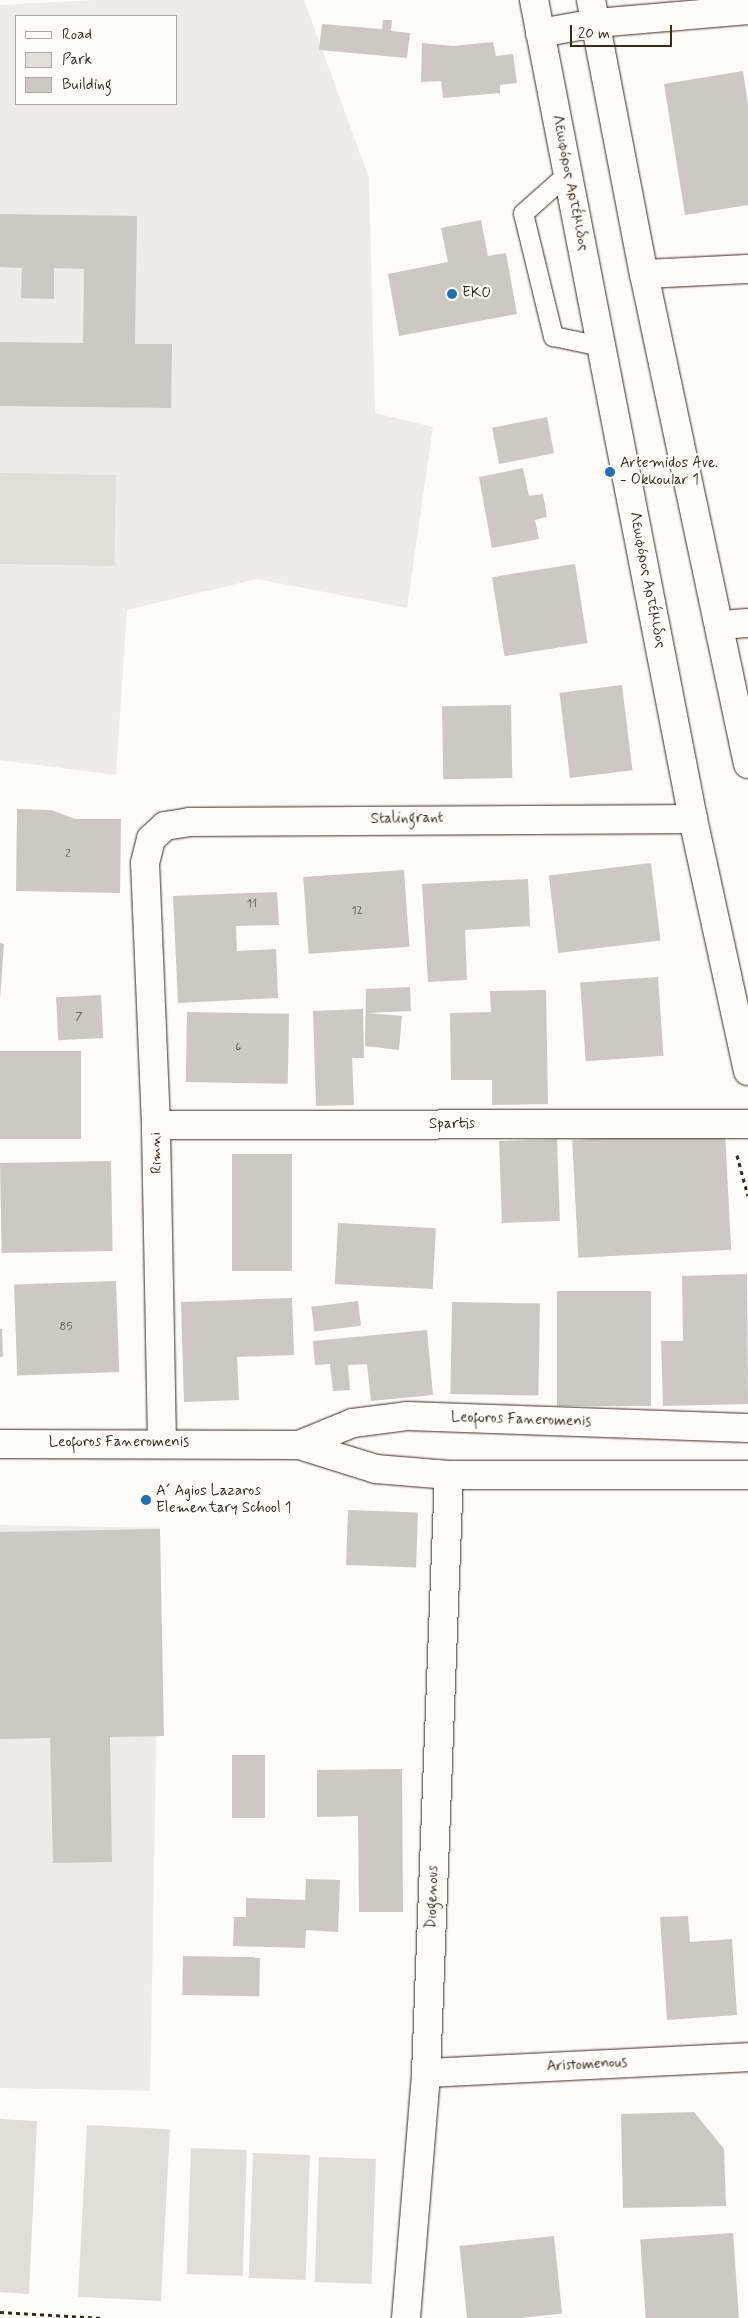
<!DOCTYPE html>
<meta charset="utf-8">
<style>
body{margin:0}
#map{position:relative;width:748px;height:2318px;overflow:hidden;background:#fdfcf7;font-family:Mynerve,sans-serif}
div>[style]{position:absolute}
.built>*{inset:0;background:#efece7;transform-origin:0 0}
.green>*{inset:0;background:#e1ded7;transform-origin:0 0}
.building>*{inset:0;background:#cdc8c2;transform-origin:0 0}
.path>*{height:3px;margin-top:-1.5px;transform-origin:0;background:repeating-linear-gradient(90deg,#3b2a1e 0 4px,transparent 0 8px)}
.roads{filter:drop-shadow(0 0 1px #3b2a1e) drop-shadow(0 0 1px #3b2a1e)}
.lane>*{height:19px;margin:-9.5px;padding:0 9.5px;transform-origin:9.5px;border-radius:9.5px;background:#fdfcf7}
.street>*{height:28px;margin:-14px;padding:0 14px;transform-origin:14px;border-radius:14px;background:#fdfcf7}
.secondary>*{height:28px;margin:-14px;padding:0 14px;transform-origin:14px;border-radius:14px;background:#fdfcf7}
.primary>*{height:28px;margin:-14px;padding:0 14px;transform-origin:14px;border-radius:14px;background:#fdfcf7}
.dots>*{width:14px;height:14px;translate:-50% -50%;box-sizing:border-box;border:2px solid #fdfcf7;border-radius:50%}
span{translate:-50% -50%;white-space:nowrap;text-align:center;line-height:1.15;-webkit-text-stroke:4.5px #fdfcf7;paint-order:stroke}
.number-label{font-size:12px;color:#605247}
.number-label span{-webkit-text-stroke-width:0}
.street-label{font-size:15px;color:#3b2a1e}
.poi-label{font-size:15px;color:#3b2a1e}
.left{translate:0 -50%;text-align:left}
.legend{position:absolute;left:15px;top:15px;width:162px;height:90px;box-sizing:border-box;background:#fdfcf7;border:1px solid #afa8a0;margin:0;padding:6px 9px;list-style:none;font-size:15px;color:#3b2a1e}
.legend li{display:flex;align-items:center;gap:10px;height:25px}
.legend b{width:25px;border:1px solid #afa8a0}
.scale{position:absolute;left:570px;top:25px;width:102px;height:22px;box-sizing:border-box;border:2px solid #3b2a1e;border-top:0;padding-left:6px;font-size:15px;line-height:18px;white-space:nowrap;color:#3b2a1e;-webkit-text-stroke:4px #fdfcf7;paint-order:stroke}
</style>
<div id="map">
<div class="built">
<div style="clip-path:polygon(evenodd,94px 0,304px 0,369px 178px,375px 413px,433px 427px,407px 608px,257px 579px,127px 610px,116px 775px,0 760px,0 5px,94px 0,16px 16px,176px 16px,176px 104px,16px 104px,16px 16px)"></div>
<div style="left:0;top:1525px;width:160px;height:563px;rotate:1deg"></div>
</div>
<div class="green">
<div style="left:0;top:473px;width:116px;height:91px;rotate:1deg"></div>
<div style="clip-path:polygon(0 2119px,37px 2121px,29px 2294px,0 2292px)"></div>
<div style="left:87px;top:2125px;width:83px;height:172px;rotate:3deg"></div>
<div style="left:191px;top:2148px;width:56px;height:126px;rotate:2deg"></div>
<div style="left:253px;top:2153px;width:57px;height:125px;rotate:2deg"></div>
<div style="left:319px;top:2157px;width:57px;height:125px;rotate:2deg"></div>
</div>
<div class="building">
<div style="clip-path:polygon(383px 20px,392px 20px,391px 31px,410px 33px,407px 58px,319px 50px,322px 24px,382px 29px)"></div>
<div style="clip-path:polygon(493px 42px,496px 56px,513px 54px,517px 83px,500px 85px,500px 93px,443px 98px,441px 81px,421px 82px,422px 43px,453px 46px)"></div>
<div style="clip-path:polygon(743px 71px,748px 105px,748px 205px,685px 215px,664px 84px)"></div>
<div style="clip-path:polygon(0 214px,137px 216px,135px 344px,172px 344px,171px 408px,0 406px,0 342px,83px 343px,84px 269px,54px 268px,54px 299px,21px 298px,22px 268px,0 267px)"></div>
<div style="clip-path:polygon(481px 220px,488px 256px,506px 253px,517px 314px,399px 336px,388px 274px,448px 262px,441px 228px)"></div>
<div style="left:547px;top:417px;width:37px;height:56px;rotate:79deg"></div>
<div style="clip-path:polygon(523px 468px,529px 496px,543px 494px,547px 517px,535px 520px,539px 539px,492px 548px,479px 477px)"></div>
<div style="left:575px;top:564px;width:80px;height:84px;rotate:81deg"></div>
<div style="left:622px;top:685px;width:86px;height:63px;rotate:83deg"></div>
<div style="left:511px;top:705px;width:73px;height:69px;rotate:89deg"></div>
<div style="clip-path:polygon(17px 809px,51px 810px,75px 819px,121px 819px,120px 893px,16px 891px)"></div>
<div style="left:651px;top:863px;width:78px;height:103px;rotate:83deg"></div>
<div style="left:404px;top:870px;width:77px;height:101px;rotate:86deg"></div>
<div style="clip-path:polygon(528px 879px,530px 926px,465px 930px,467px 980px,428px 982px,422px 884px)"></div>
<div style="clip-path:polygon(277px 892px,279px 925px,236px 926px,237px 951px,276px 949px,278px 998px,178px 1003px,173px 896px)"></div>
<div style="clip-path:polygon(0 943px,4px 944px,0 999px)"></div>
<div style="left:658px;top:977px;width:79px;height:78px;rotate:86deg"></div>
<div style="clip-path:polygon(410px 987px,411px 1011px,368px 1013px,402px 1016px,399px 1050px,365px 1046px,366px 989px)"></div>
<div style="clip-path:polygon(546px 990px,548px 1104px,492px 1105px,492px 1080px,451px 1080px,450px 1013px,491px 1012px,490px 991px)"></div>
<div style="left:101px;top:995px;width:43px;height:45px;rotate:87deg"></div>
<div style="clip-path:polygon(363px 1009px,364px 1058px,352px 1058px,354px 1105px,316px 1106px,313px 1011px)"></div>
<div style="left:187px;top:1012px;width:102px;height:70px;rotate:1deg"></div>
<div style="left:81px;top:1051px;width:88px;height:81px;rotate:90deg"></div>
<div style="left:725px;top:1132px;width:118px;height:153px;rotate:87deg"></div>
<div style="left:557px;top:1139px;width:82px;height:58px;rotate:88deg"></div>
<div style="left:232px;top:1154px;width:60px;height:117px"></div>
<div style="left:111px;top:1161px;width:90px;height:111px;rotate:89deg"></div>
<div style="left:338px;top:1223px;width:98px;height:61px;rotate:3deg"></div>
<div style="clip-path:polygon(747px 1274px,748px 1404px,663px 1406px,661px 1341px,683px 1341px,682px 1276px)"></div>
<div style="left:116px;top:1281px;width:91px;height:102px;rotate:88deg"></div>
<div style="left:651px;top:1291px;width:115px;height:94px;rotate:90deg"></div>
<div style="clip-path:polygon(292px 1298px,294px 1355px,237px 1357px,239px 1400px,184px 1402px,181px 1302px)"></div>
<div style="left:358px;top:1301px;width:25px;height:47px;rotate:83deg"></div>
<div style="left:452px;top:1302px;width:88px;height:92px;rotate:1deg"></div>
<div style="clip-path:polygon(0 1329px,2px 1329px,3px 1357px,0 1357px)"></div>
<div style="clip-path:polygon(427px 1330px,433px 1395px,371px 1401px,367px 1364px,348px 1365px,350px 1390px,333px 1391px,330px 1364px,315px 1365px,313px 1341px)"></div>
<div style="left:348px;top:1510px;width:70px;height:55px;rotate:2deg"></div>
<div style="clip-path:polygon(160px 1529px,164px 1736px,110px 1737px,112px 1862px,53px 1863px,50px 1738px,0 1739px,0 1532px)"></div>
<div style="left:232px;top:1755px;width:33px;height:63px"></div>
<div style="clip-path:polygon(402px 1769px,403px 1912px,359px 1912px,358px 1816px,317px 1817px,317px 1770px)"></div>
<div style="clip-path:polygon(306px 1879px,340px 1880px,338px 1932px,306px 1930px,305px 1948px,233px 1946px,234px 1917px,246px 1917px,246px 1898px,305px 1900px)"></div>
<div style="clip-path:polygon(688px 1916px,690px 1942px,732px 1939px,737px 2015px,667px 2020px,660px 1917px)"></div>
<div style="left:183px;top:1956px;width:77px;height:39px;rotate:1deg"></div>
<div style="clip-path:polygon(694px 2112px,724px 2149px,726px 2206px,623px 2208px,621px 2114px)"></div>
<div style="left:733px;top:2233px;width:85px;height:93px;rotate:86deg"></div>
<div style="left:554px;top:2236px;width:78px;height:95px;rotate:84deg"></div>
</div>
<div class="path">
<div style="left:737px;top:1155px;width:42px;rotate:75deg"></div>
<div style="left:0;top:2312px;width:103px;rotate:3.3deg"></div>
</div>
<div class="roads">
<div class="lane">
<div style="left:568px;top:173px;width:60px;rotate:138.4deg"></div>
<div style="left:523px;top:213px;width:127px;rotate:76.3deg"></div>
<div style="left:553px;top:336px;width:49px;rotate:11.8deg"></div>
</div>
<div class="street">
<div style="left:540px;top:33px;width:57px;rotate:-10.1deg"></div>
<div style="left:596px;top:23px;width:153px;rotate:-4.9deg"></div>
<div style="left:644px;top:274px;width:104px;rotate:-2.8deg"></div>
<div style="left:720px;top:625px;width:28px;rotate:-4deg"></div>
<div style="left:156px;top:1125px;width:592px;rotate:-0.1deg"></div>
<div style="left:162px;top:1442px;width:317px;rotate:-91.1deg"></div>
<div style="left:156px;top:1125px;width:262px;rotate:-92.4deg"></div>
<div style="left:145px;top:863px;width:25px;rotate:-76deg"></div>
<div style="left:151px;top:839px;width:19px;rotate:-43deg"></div>
<div style="left:165px;top:826px;width:24px;rotate:-9deg"></div>
<div style="left:189px;top:822px;width:504px;rotate:-0.34deg"></div>
<div style="left:426px;top:2073px;width:322px;rotate:-2.8deg"></div>
</div>
<div class="secondary">
<div style="left:0;top:1444px;width:299px;rotate:0.2deg"></div>
<div style="left:299px;top:1445px;width:81px;rotate:17.3deg"></div>
<div style="left:376px;top:1469px;width:73px;rotate:4.7deg"></div>
<div style="left:449px;top:1475px;width:299px"></div>
<div style="left:299px;top:1445px;width:58px;rotate:-22.2deg"></div>
<div style="left:353px;top:1423px;width:54px;rotate:-7.4deg"></div>
<div style="left:407px;top:1416px;width:341px;rotate:2deg"></div>
<div style="left:406px;top:2318px;width:246px;rotate:-85.3deg"></div>
<div style="left:426px;top:2073px;width:598px;rotate:-87.8deg"></div>
</div>
<div class="primary">
<div style="left:534px;top:0;width:834px;rotate:79.01deg"></div>
<div style="left:693px;top:819px;width:258px;rotate:77.7deg"></div>
<div style="left:591px;top:0;width:279px;rotate:79.1deg"></div>
<div style="left:644px;top:274px;width:501px;rotate:78.02deg"></div>
</div>
</div>
<div class="dots">
<div style="left:452px;top:294px;background:#1f6fb2"></div>
<div style="left:610px;top:472px;background:#1f6fb2"></div>
<div style="left:146px;top:1500px;background:#1f6fb2"></div>
</div>
<div class="number-label">
<span style="left:68px;top:855px">2</span>
<span style="left:252px;top:905px">11</span>
<span style="left:357px;top:912px">12</span>
<span style="left:79px;top:1018px">7</span>
<span style="left:238px;top:1048px">6</span>
<span style="left:66px;top:1328px">85</span>
</div>
<div class="street-label">
<span style="left:570px;top:183px;rotate:79deg">Λεωφόρος Αρτέμιδος</span>
<span style="left:647px;top:580px;rotate:79deg">Λεωφόρος Αρτέμιδος</span>
<span style="left:407px;top:819px;rotate:-1deg">Stalingrant</span>
<span style="left:452px;top:1125px">Spartis</span>
<span style="left:157px;top:1153px;rotate:-91deg">Rimni</span>
<span style="left:521px;top:1420px;rotate:2deg">Leoforos Faneromenis</span>
<span style="left:119px;top:1443px">Leoforos Faneromenis</span>
<span style="left:433px;top:1897px;rotate:-88deg">Diogenous</span>
<span style="left:587px;top:2065px;rotate:-3deg">Aristomenous</span>
</div>
<div class="poi-label">
<span class="left" style="left:462px;top:294px">EKO</span>
<span class="left" style="left:620px;top:472px">Artemidos Ave.<br>- Okkoular 1</span>
<span class="left" style="left:156px;top:1500px">A´ Agios Lazaros<br>Elementary School 1</span>
</div>
<ul class="legend">
<li><b style="height:6px;background:#fdfcf7"></b>Road</li>
<li><b style="height:14px;background:#e1ded7"></b>Park</li>
<li><b style="height:14px;background:#cdc8c2"></b>Building</li>
</ul>
<div class="scale">20 m</div>
</div>
